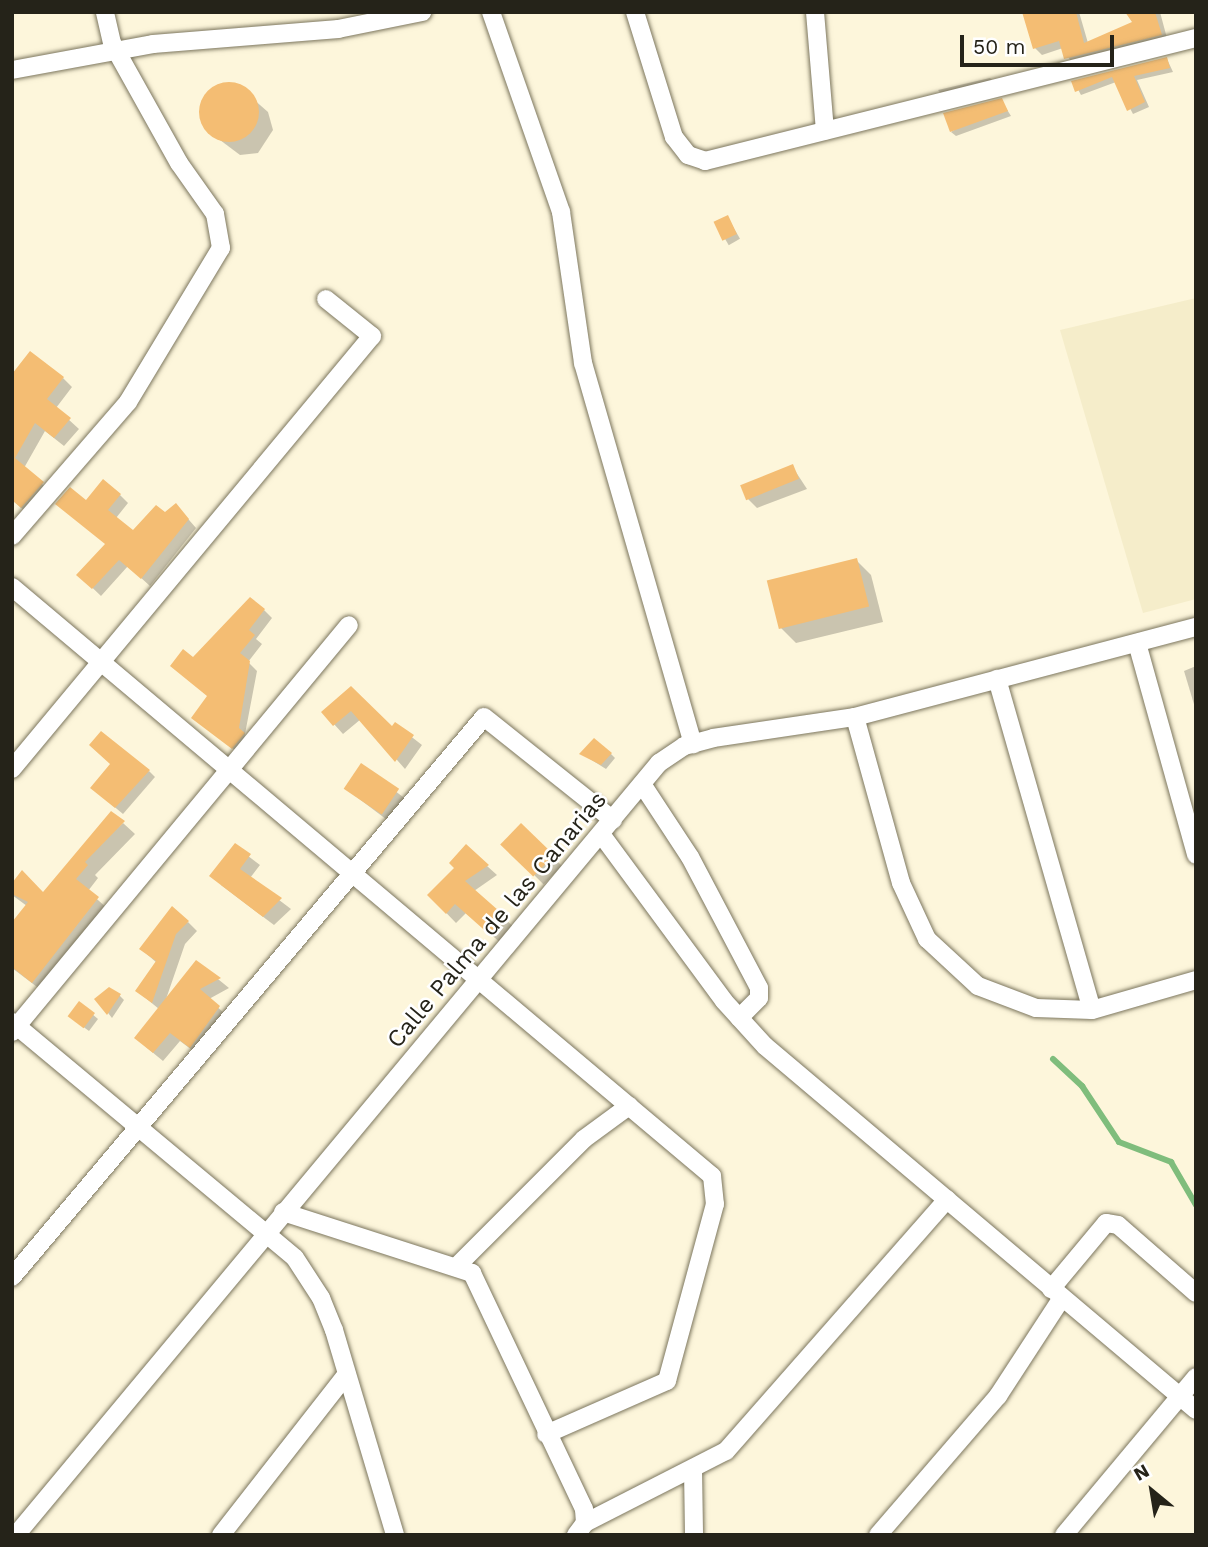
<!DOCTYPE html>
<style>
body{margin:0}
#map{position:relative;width:1208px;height:1547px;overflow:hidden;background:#fdf6db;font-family:"Work Sans",sans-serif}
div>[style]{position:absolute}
.built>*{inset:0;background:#f5edca}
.shadow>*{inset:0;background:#0003;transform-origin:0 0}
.stream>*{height:6px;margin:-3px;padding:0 3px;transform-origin:3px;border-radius:3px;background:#7fbd7c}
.building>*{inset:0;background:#f4bd73;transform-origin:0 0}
.round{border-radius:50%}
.roads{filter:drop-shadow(0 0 2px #7c765e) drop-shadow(0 0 2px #7c765e)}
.minor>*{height:18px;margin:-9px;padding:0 9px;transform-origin:9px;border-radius:9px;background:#fff}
span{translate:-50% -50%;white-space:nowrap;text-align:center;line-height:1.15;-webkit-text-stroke:5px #fff;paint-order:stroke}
.street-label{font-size:24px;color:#252319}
.frame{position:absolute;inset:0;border:14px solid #252319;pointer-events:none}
.north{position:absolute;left:1117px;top:1456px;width:70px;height:70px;-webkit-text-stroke:5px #fff;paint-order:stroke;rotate:330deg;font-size:19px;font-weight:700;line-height:28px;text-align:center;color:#252319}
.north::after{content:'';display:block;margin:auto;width:24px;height:32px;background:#252319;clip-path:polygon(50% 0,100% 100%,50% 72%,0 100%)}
.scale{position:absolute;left:960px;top:35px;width:154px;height:32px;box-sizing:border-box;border:4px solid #252319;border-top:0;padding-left:9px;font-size:21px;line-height:24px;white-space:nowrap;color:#252319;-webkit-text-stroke:5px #fff;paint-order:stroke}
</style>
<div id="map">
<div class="built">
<div style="clip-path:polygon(1196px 298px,1196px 599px,1143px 613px,1060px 330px)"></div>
</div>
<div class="shadow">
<div style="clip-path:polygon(1039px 12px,1079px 12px,1088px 43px,1134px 22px,1127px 12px,1160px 12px,1168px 42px,1073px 65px,1063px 48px,1042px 55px,1035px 48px)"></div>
<div style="clip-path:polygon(1167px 59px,1173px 72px,1137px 80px,1149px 107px,1133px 114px,1116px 82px,1081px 95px,1074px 82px)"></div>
<div style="clip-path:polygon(990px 78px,993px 81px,942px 95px,938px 90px)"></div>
<div style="clip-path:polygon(237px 85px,268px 112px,273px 130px,258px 153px,240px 155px,208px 131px,202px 106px,219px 86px)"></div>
<div style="clip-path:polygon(1001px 100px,1011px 116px,956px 136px,951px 132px)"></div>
<div style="left:728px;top:218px;width:24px;height:13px;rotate:60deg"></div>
<div style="clip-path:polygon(63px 378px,72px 387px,56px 408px,79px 429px,64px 446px,45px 431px,24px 468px,52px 493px,31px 516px,12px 500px,12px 418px)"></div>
<div style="clip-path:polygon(792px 466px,807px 489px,757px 508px,747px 498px)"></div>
<div style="clip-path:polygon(120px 495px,128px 503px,116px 518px,133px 533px,165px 514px,183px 513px,196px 528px,150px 586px,128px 566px,101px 596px,79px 575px,107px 544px,86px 503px)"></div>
<div style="clip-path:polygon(856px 560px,871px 575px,883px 622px,796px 643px,781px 628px)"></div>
<div style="clip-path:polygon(264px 610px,272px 618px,256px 639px,262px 644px,248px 662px,257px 671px,241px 755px,194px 718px,209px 697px,193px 660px)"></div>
<div style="clip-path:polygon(1196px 666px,1196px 711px,1184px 671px)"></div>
<div style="clip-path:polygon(351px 688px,392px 729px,395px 724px,422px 745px,405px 769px,361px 719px,343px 734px,323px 712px)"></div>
<div style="clip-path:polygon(582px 754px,611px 754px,615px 758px,606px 769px)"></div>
<div style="left:362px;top:766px;width:58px;height:28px;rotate:37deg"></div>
<div style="clip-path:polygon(149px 771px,155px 777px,123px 814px,99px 794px)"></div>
<div style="clip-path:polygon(123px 823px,135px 834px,95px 875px,98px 878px,88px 891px,109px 910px,45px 993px,12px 968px,12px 925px,27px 906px,12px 895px,12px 885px,43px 894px)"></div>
<div style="left:521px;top:825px;width:58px;height:26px;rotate:45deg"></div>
<div style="clip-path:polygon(235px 846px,260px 865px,250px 878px,291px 909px,274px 925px,221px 885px)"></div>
<div style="clip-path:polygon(466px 847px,497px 875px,474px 891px,516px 929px,502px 944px,466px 913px,456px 923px,429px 895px,456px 868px)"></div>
<div style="clip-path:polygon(188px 922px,197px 931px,185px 944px,165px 1002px,197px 962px,229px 988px,209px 999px,228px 1017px,200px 1056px,180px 1041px,163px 1061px,146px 1047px,159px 1009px,137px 991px,157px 963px,141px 949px)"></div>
<div style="clip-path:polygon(119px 995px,124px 1000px,112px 1018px,97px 999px)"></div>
<div style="clip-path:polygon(79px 1003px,98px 1019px,89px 1031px,74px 1020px)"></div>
</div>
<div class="stream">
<div style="left:1053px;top:1059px;width:40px;rotate:43deg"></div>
<div style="left:1082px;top:1086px;width:67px;rotate:56.5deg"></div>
<div style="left:1119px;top:1142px;width:56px;rotate:21deg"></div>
<div style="left:1171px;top:1162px;width:50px;rotate:59.8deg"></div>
</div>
<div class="building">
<div style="clip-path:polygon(1022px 12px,1076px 12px,1084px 43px,1132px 22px,1125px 12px,1155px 12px,1162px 35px,1064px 59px,1059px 41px,1033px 49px)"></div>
<div style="clip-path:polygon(1167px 57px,1170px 68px,1134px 76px,1145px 102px,1127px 111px,1112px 77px,1075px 92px,1071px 81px)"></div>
<div class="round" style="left:199px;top:82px;width:60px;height:60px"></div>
<div style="clip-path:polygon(1002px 98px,1008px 111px,950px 132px,943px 113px)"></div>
<div style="left:728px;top:215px;width:21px;height:16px;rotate:65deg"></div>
<div style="clip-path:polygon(30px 351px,64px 377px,47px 399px,71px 418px,54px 438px,35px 423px,15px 458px,44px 482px,21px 508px,12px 500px,12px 374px)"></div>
<div style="left:793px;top:464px;width:16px;height:57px;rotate:68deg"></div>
<div style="clip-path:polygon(103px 479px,121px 494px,108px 510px,133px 530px,156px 505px,165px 512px,176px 503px,189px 519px,141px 579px,119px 560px,92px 589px,76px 575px,105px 544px,55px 504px,70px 487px,86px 500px)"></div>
<div style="left:857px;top:558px;width:50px;height:93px;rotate:76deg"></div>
<div style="clip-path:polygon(250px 597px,265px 609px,249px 630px,255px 635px,240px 653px,250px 661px,239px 728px,245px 733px,232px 749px,191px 718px,207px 696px,170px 666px,183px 649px,193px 657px)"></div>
<div style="clip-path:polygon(351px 686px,392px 726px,395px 722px,414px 735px,395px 762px,351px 711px,333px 726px,321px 712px)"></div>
<div style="clip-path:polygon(101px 731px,150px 770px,115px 808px,90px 788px,110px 764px,89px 745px)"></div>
<div style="clip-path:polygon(594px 738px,612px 753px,601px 765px,579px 754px)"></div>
<div style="left:361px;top:763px;width:46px;height:31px;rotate:34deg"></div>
<div style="clip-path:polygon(111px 811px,125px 821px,85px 862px,88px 865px,76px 879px,99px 897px,32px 983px,12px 967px,12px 922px,28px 902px,12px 894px,12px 883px,22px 870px,43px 892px)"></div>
<div style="left:521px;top:823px;width:46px;height:30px;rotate:44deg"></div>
<div style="clip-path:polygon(235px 843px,251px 854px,240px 869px,282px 898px,263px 917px,209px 876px)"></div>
<div style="clip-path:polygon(466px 844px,489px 865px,465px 881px,507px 918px,491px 936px,455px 904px,446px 914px,427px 895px,454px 868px,449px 863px)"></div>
<div style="clip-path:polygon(172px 906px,189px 921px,176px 934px,152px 1003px,135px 991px,156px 961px,139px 949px)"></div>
<div style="clip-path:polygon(196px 960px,221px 978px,200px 989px,220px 1006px,190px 1048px,170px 1033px,153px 1053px,134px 1038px)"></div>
<div style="clip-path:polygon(109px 987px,121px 994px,107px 1015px,94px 999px)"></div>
<div style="left:79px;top:1001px;width:20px;height:19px;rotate:37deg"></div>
</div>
<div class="roads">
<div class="minor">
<div style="left:491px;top:12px;width:212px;rotate:70.7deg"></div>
<div style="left:561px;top:212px;width:153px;rotate:81.7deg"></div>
<div style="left:583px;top:363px;width:397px;rotate:73.9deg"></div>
<div style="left:635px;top:12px;width:131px;rotate:72.7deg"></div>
<div style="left:674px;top:137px;width:23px;rotate:52deg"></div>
<div style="left:688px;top:155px;width:18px;rotate:19deg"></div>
<div style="left:705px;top:161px;width:506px;rotate:-14.06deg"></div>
<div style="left:815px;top:12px;width:119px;rotate:85.2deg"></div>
<div style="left:12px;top:70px;width:143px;rotate:-10.4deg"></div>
<div style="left:153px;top:44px;width:186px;rotate:-4.6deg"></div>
<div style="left:338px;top:29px;width:86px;rotate:-11.4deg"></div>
<div style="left:12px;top:536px;width:177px;rotate:-49.1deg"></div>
<div style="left:128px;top:402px;width:180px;rotate:-58.9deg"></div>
<div style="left:221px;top:248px;width:35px;rotate:-100deg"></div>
<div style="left:215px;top:214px;width:62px;rotate:-125.2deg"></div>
<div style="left:179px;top:163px;width:137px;rotate:-119.2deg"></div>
<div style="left:112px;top:43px;width:32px;rotate:-103deg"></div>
<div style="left:12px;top:587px;width:915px;rotate:40.08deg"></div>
<div style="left:712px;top:1176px;width:28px;rotate:84deg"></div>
<div style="left:715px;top:1204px;width:183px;rotate:105.2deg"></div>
<div style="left:667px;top:1381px;width:132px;rotate:156.3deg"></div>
<div style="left:1137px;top:643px;width:220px;rotate:74.4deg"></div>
<div style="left:997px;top:679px;width:344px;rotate:74deg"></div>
<div style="left:855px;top:717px;width:172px;rotate:74.5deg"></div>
<div style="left:901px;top:883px;width:62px;rotate:65.1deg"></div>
<div style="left:927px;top:939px;width:69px;rotate:42.7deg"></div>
<div style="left:978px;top:986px;width:62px;rotate:20.8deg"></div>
<div style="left:1036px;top:1008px;width:56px;rotate:2deg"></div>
<div style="left:1092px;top:1010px;width:108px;rotate:-16.1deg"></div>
<div style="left:12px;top:769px;width:563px;rotate:-50.26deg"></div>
<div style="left:372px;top:336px;width:59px;rotate:-141.2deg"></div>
<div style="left:642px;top:784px;width:87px;rotate:56.7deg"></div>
<div style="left:690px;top:857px;width:148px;rotate:62.2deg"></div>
<div style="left:759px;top:988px;width:10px;rotate:90deg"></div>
<div style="left:759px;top:998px;width:28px;rotate:135deg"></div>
<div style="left:601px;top:834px;width:207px;rotate:53.6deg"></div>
<div style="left:724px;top:1001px;width:61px;rotate:47.7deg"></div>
<div style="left:765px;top:1046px;width:564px;rotate:40.18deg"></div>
<div style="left:12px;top:1022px;width:368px;rotate:39.8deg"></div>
<div style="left:295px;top:1258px;width:48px;rotate:57deg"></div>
<div style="left:321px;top:1298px;width:35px;rotate:68deg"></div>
<div style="left:334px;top:1330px;width:214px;rotate:73.4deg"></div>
<div style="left:12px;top:1032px;width:528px;rotate:-50.37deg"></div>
<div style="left:283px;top:1212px;width:199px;rotate:17.9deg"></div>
<div style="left:472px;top:1273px;width:261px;rotate:64.6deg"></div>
<div style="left:584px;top:1509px;width:14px;rotate:86deg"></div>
<div style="left:585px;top:1523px;width:15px;rotate:127deg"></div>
<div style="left:458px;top:1265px;width:178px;rotate:-45deg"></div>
<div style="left:584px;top:1139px;width:56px;rotate:-36.3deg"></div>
<div style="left:12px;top:1277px;width:732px;rotate:-49.87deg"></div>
<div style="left:484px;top:717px;width:165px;rotate:38.6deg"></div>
<div style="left:1051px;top:1289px;width:86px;rotate:-50.2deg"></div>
<div style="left:1106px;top:1223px;width:12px;rotate:9deg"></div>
<div style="left:1118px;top:1225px;width:103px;rotate:41.1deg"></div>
<div style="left:693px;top:1469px;width:66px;rotate:89.1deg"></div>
<div style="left:585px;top:1523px;width:158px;rotate:-27.1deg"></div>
<div style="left:726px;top:1451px;width:335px;rotate:-48.7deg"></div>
<div style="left:16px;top:1535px;width:1005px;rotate:-50.21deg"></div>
<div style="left:659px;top:763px;width:30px;rotate:-34deg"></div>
<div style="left:684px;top:746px;width:30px;rotate:-15deg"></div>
<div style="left:713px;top:738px;width:144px;rotate:-8.4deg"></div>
<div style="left:855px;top:717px;width:353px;rotate:-14.8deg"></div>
<div style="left:221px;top:1535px;width:204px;rotate:-52deg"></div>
<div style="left:878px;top:1535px;width:184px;rotate:-49.2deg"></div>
<div style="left:998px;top:1396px;width:117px;rotate:-56.9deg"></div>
<div style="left:1064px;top:1535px;width:206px;rotate:-50.1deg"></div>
</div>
</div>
<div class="street-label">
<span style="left:497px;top:920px;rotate:-50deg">Calle Palma de las Canarias</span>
</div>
<div class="frame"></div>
<div class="north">N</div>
<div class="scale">50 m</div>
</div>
